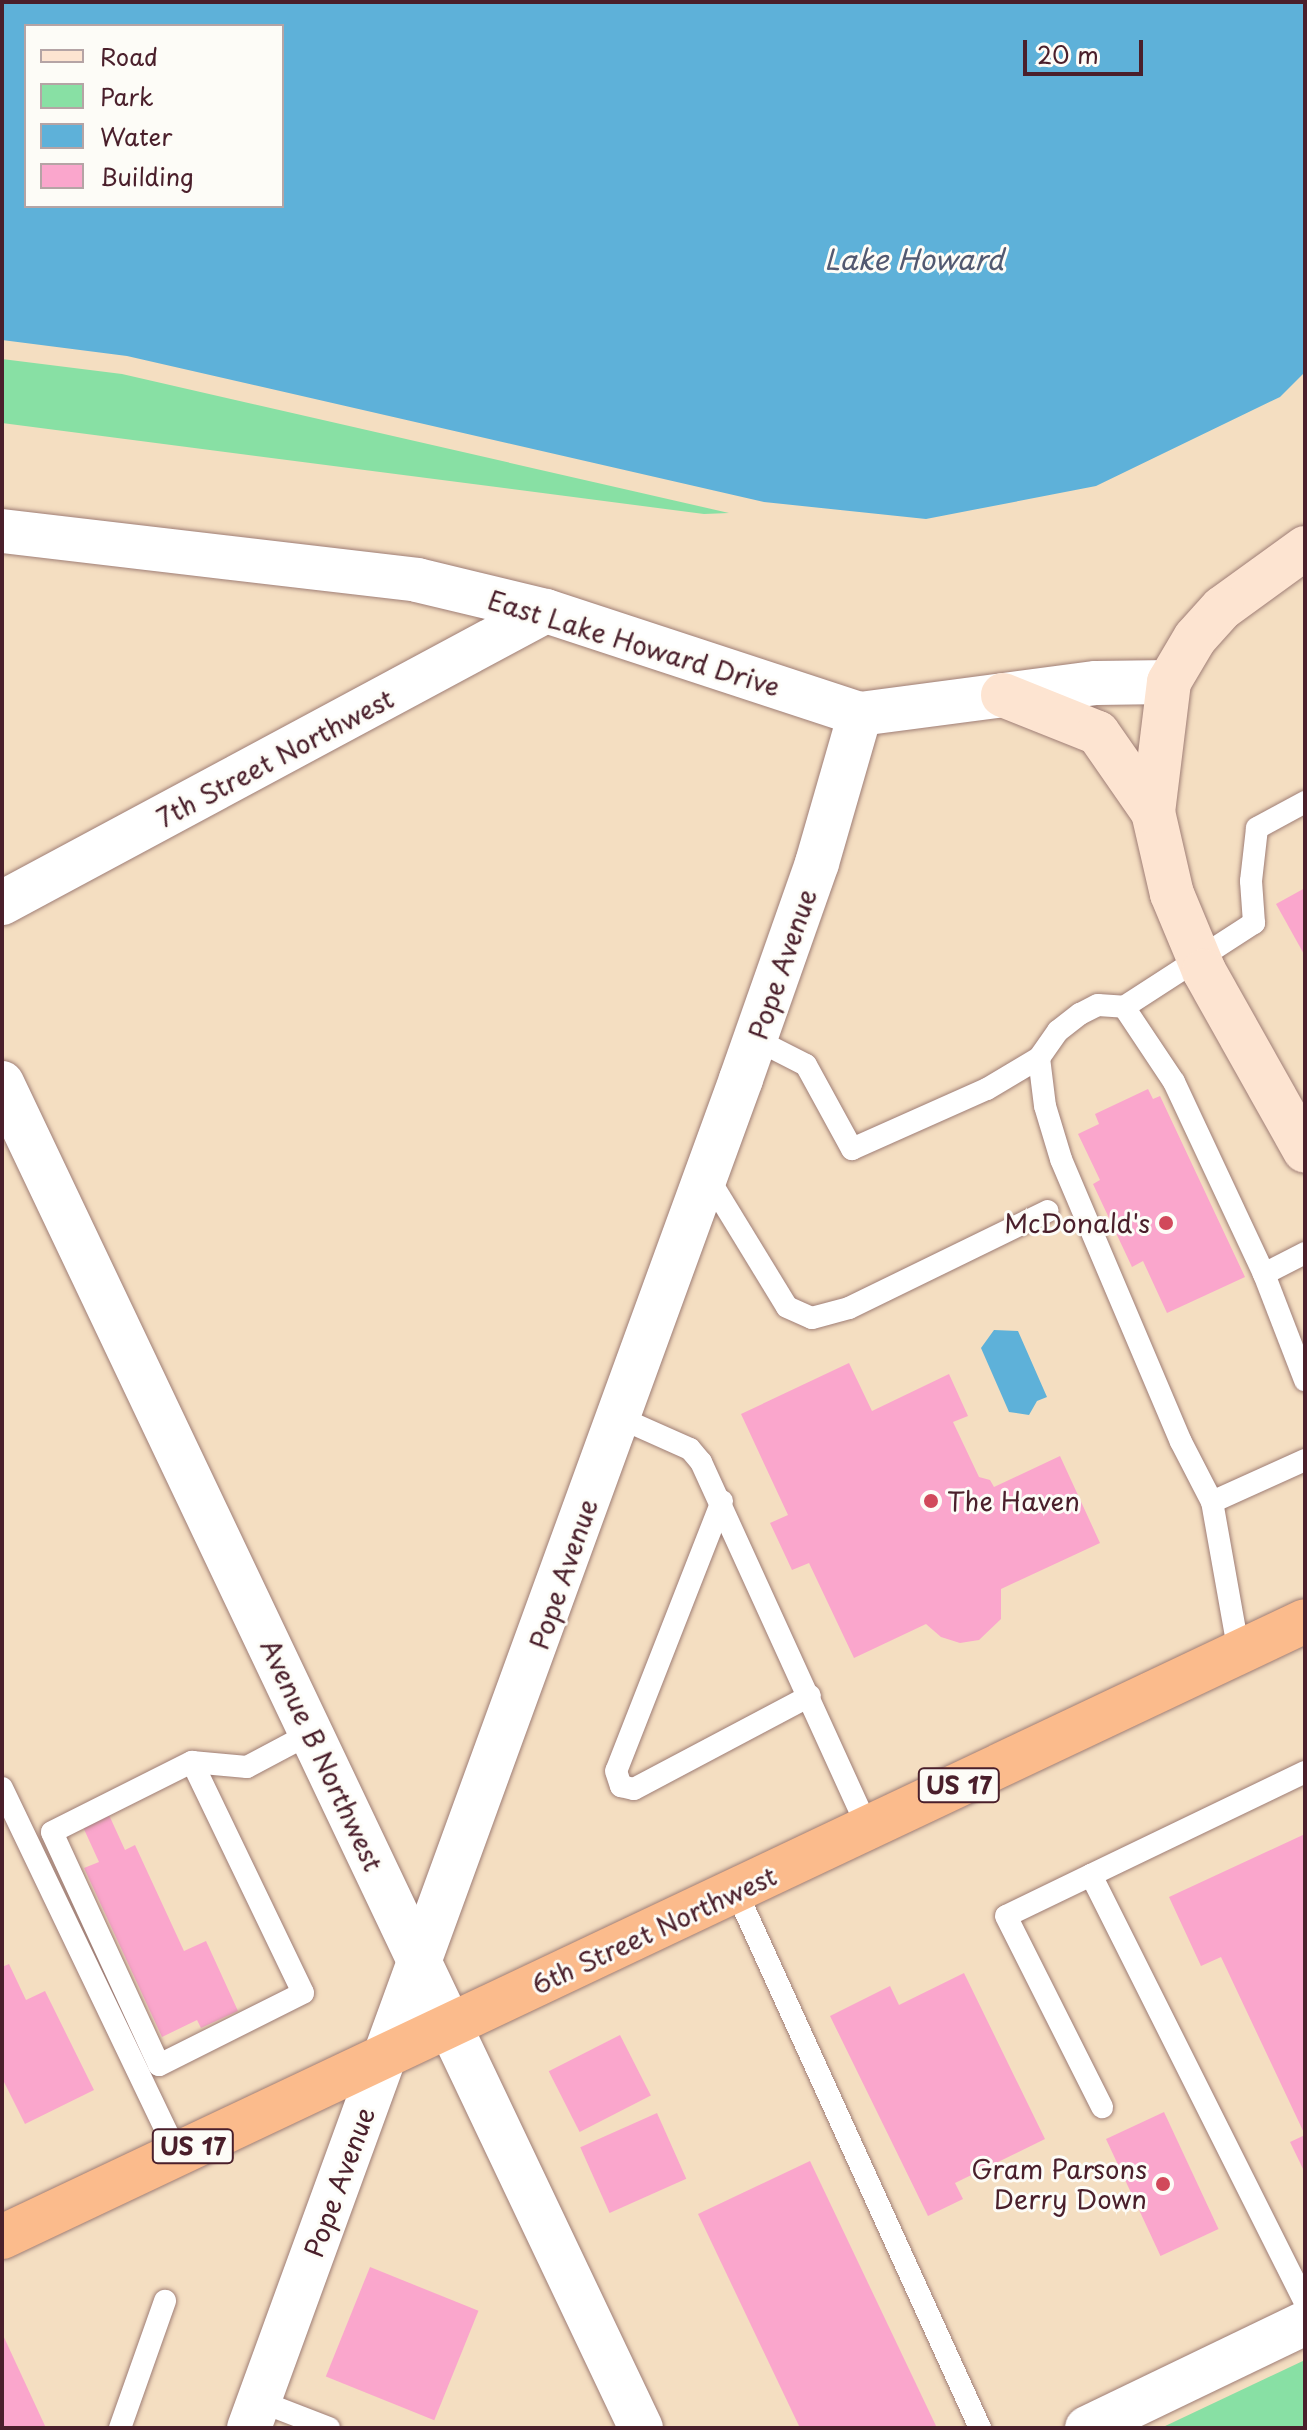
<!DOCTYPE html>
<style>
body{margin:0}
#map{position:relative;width:1307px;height:2430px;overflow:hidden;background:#f4dec1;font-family:"Playpen Sans",sans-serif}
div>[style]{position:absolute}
.green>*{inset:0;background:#88e0a4}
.water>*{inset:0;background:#5eb1d9}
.building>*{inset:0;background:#faa6cc;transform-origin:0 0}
.roads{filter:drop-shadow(0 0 2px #9f7e76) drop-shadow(0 0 2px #9f7e76)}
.service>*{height:22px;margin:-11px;padding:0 11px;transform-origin:11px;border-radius:11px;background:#fff}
.minor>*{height:44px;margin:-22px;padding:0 22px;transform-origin:22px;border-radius:22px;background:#fff}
.tertiary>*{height:44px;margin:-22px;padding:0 22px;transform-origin:22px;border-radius:22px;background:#fff}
.secondary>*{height:44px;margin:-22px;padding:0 22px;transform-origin:22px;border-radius:22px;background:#fde4d1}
.trunk>*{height:44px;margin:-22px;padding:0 22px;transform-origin:22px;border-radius:22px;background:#fbbb8c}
.dots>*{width:22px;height:22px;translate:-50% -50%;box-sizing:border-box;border:4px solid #fdfcf7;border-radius:50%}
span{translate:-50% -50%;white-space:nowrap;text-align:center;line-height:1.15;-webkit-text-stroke:6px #fdfcf7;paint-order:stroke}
.shield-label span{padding:2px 6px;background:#fdfcf7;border:2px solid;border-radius:6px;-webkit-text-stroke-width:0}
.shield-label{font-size:24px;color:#4a1f2b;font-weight:700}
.street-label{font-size:26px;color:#4a1f2b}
.poi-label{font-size:26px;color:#4a1f2b}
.right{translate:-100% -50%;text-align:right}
.left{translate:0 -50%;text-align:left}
.water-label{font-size:28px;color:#525971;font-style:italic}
.frame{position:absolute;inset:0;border:4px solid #4a1f2b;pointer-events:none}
.legend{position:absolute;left:24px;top:24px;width:260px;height:184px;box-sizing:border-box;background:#fdfcf7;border:2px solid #b5a4a5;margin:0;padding:10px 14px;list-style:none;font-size:24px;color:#4a1f2b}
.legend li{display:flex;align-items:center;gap:16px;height:40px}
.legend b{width:40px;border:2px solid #b5a4a5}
.scale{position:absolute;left:1023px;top:40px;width:120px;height:36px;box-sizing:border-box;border:4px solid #4a1f2b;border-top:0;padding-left:10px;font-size:24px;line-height:28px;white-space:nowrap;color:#4a1f2b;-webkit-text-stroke:6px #fdfcf7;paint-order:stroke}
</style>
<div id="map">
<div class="green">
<div style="clip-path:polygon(2px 359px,122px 374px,729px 513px,704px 514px,2px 423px)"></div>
<div style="clip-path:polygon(1305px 2360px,1305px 2428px,1161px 2428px)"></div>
</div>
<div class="water">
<div style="clip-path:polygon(evenodd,2px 2px,1305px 2px,1305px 372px,1280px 397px,1096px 486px,926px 519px,764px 502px,127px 356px,2px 340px,2px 2px,26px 26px,282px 26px,282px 206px,26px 206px,26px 26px)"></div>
<div style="clip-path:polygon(994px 1330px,1018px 1331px,1047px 1397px,1037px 1401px,1029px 1415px,1009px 1412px,981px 1348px)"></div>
</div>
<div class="building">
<div style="clip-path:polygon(1305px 888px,1305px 956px,1276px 904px)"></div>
<div style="clip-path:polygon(1148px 1089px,1153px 1099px,1160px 1096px,1245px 1277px,1167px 1313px,1143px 1261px,1132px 1267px,1093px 1184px,1100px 1180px,1078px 1134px,1099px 1124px,1095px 1114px)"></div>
<div style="clip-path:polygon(849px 1363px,872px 1411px,949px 1374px,968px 1416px,953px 1422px,979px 1477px,990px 1480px,994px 1487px,1060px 1456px,1100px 1543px,1001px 1589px,1001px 1619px,979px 1640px,960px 1643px,941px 1637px,926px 1624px,854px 1658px,809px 1563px,792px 1570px,770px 1523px,788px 1515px,741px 1414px)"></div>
<div style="clip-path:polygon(109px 1815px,125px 1850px,135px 1845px,184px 1951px,206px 1941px,238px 2011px,201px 2028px,197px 2020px,162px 2037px,84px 1868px,99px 1862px,83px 1827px)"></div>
<div style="clip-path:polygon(1305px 1834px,1305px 2135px,1221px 1957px,1201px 1966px,1169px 1897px)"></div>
<div style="clip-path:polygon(9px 1964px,26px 2000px,45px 1991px,94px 2090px,25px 2124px,2px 2078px,2px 1967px)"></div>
<div style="clip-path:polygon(964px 1973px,1045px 2139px,955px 2183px,963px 2199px,928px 2216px,830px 2016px,890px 1986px,899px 2005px)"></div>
<div style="left:620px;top:2035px;width:68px;height:80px;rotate:63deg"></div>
<div style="left:1164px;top:2112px;width:129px;height:64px;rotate:65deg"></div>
<div style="left:657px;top:2113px;width:72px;height:84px;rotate:66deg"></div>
<div style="clip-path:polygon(1305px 2135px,1305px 2173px,1290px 2142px)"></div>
<div style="clip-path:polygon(810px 2161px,937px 2428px,800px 2428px,698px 2214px)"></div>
<div style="left:370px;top:2267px;width:117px;height:118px;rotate:22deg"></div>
<div style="clip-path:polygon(2px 2333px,46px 2428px,2px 2428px)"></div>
</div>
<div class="roads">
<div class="service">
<div style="left:1124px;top:1007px;width:155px;rotate:-32.9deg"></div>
<div style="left:1254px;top:923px;width:42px;rotate:-94.1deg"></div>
<div style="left:1251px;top:881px;width:53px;rotate:-83.5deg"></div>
<div style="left:1257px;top:828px;width:55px;rotate:-28.4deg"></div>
<div style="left:755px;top:1039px;width:57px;rotate:27deg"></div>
<div style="left:806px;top:1065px;width:96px;rotate:61.3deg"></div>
<div style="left:852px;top:1149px;width:148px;rotate:-24deg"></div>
<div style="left:987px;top:1089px;width:61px;rotate:-30.8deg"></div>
<div style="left:707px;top:1176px;width:153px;rotate:58.6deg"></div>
<div style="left:787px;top:1307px;width:27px;rotate:24deg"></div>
<div style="left:812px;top:1318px;width:38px;rotate:-15deg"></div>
<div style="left:849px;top:1308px;width:221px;rotate:-26deg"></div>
<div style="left:1264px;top:1274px;width:46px;rotate:-27.1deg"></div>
<div style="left:618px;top:1417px;width:79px;rotate:24deg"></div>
<div style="left:690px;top:1449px;width:17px;rotate:50deg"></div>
<div style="left:701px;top:1462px;width:402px;rotate:65.5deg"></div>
<div style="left:722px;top:1501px;width:290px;rotate:111.4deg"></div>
<div style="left:616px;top:1771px;width:16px;rotate:72deg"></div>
<div style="left:621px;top:1786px;width:13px;rotate:13deg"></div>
<div style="left:634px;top:1789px;width:199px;rotate:-27.9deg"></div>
<div style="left:1212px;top:1502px;width:102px;rotate:-24.3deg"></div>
<div style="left:1239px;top:1653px;width:153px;rotate:-100.1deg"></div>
<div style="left:1212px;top:1502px;width:68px;rotate:-117.3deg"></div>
<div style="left:1181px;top:1442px;width:307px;rotate:-113deg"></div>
<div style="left:1061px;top:1159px;width:55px;rotate:-106.8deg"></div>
<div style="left:1045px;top:1106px;width:48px;rotate:-97.1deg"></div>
<div style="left:1039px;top:1058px;width:33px;rotate:-55deg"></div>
<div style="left:1058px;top:1031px;width:28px;rotate:-38deg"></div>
<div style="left:1080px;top:1014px;width:20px;rotate:-27deg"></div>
<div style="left:1098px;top:1005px;width:26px;rotate:4deg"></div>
<div style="left:1124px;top:1007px;width:90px;rotate:56.3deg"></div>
<div style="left:1174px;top:1082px;width:212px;rotate:64.9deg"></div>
<div style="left:1264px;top:1274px;width:114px;rotate:68.9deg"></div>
<div style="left:192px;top:1762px;width:256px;rotate:64.3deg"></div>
<div style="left:303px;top:1993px;width:161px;rotate:153.4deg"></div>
<div style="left:159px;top:2065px;width:256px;rotate:-114.7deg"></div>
<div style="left:52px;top:1832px;width:157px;rotate:-26.6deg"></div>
<div style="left:192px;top:1762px;width:55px;rotate:5.2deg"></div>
<div style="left:247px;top:1767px;width:72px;rotate:-28deg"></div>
<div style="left:1305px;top:1772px;width:237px;rotate:154.3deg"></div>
<div style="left:1091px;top:1875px;width:478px;rotate:63.4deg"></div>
<div style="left:2px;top:1788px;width:406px;rotate:64.4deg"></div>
<div style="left:1091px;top:1875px;width:94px;rotate:154.2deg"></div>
<div style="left:1006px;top:1916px;width:214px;rotate:63.3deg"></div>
<div style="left:736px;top:1891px;width:590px;rotate:65.56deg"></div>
<div style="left:259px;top:2401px;width:75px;rotate:21.1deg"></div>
<div style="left:120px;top:2428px;width:135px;rotate:-70.5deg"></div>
</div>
<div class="minor">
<div style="left:2px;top:903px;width:617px;rotate:-28.23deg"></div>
<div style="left:2px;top:1083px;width:1489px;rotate:64.59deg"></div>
<div style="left:249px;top:2428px;width:1436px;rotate:-69.96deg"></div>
<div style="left:741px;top:1079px;width:229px;rotate:-70.6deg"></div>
<div style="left:817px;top:863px;width:155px;rotate:-73.9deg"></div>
<div style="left:1087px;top:2428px;width:242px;rotate:-25.7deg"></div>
</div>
<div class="tertiary">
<div style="left:2px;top:531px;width:418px;rotate:6.7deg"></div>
<div style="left:417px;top:580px;width:133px;rotate:13.5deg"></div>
<div style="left:546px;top:611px;width:330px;rotate:18.2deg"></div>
<div style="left:860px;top:714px;width:238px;rotate:-7.5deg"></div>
<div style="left:1096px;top:683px;width:73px;rotate:-0.8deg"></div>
</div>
<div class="secondary">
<div style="left:1305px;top:548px;width:102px;rotate:144.1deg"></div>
<div style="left:1222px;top:608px;width:40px;rotate:132deg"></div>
<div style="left:1195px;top:638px;width:51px;rotate:120.6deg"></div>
<div style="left:1169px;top:682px;width:131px;rotate:97deg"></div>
<div style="left:1153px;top:812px;width:84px;rotate:77deg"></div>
<div style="left:1172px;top:894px;width:83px;rotate:67.4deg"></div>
<div style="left:1204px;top:971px;width:206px;rotate:60.7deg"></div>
<div style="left:1003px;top:695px;width:102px;rotate:21.8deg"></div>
<div style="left:1098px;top:733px;width:96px;rotate:55.2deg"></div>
</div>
<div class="trunk">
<div style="left:2px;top:2237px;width:1441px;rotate:-25.3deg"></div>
</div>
</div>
<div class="dots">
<div style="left:1166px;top:1223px;background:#d1495b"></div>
<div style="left:931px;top:1501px;background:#d1495b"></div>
<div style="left:1163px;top:2184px;background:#d1495b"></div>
</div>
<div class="shield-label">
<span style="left:959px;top:1785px">US 17</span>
<span style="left:193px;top:2146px">US 17</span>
</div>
<div class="street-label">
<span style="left:634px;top:643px;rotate:17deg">East Lake Howard Drive</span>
<span style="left:275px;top:758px;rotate:-28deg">7th Street Northwest</span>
<span style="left:782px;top:964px;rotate:-71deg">Pope Avenue</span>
<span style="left:563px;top:1574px;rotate:-71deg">Pope Avenue</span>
<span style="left:322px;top:1755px;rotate:65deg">Avenue B Northwest</span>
<span style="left:654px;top:1930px;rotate:-25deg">6th Street Northwest</span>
<span style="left:339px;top:2182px;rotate:-70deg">Pope Avenue</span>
</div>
<div class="poi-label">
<span class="right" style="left:1150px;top:1223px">McDonald's</span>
<span class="left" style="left:947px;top:1501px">The Haven</span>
<span class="right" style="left:1147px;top:2184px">Gram Parsons<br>Derry Down</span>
</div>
<div class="water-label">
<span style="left:914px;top:259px">Lake Howard</span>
</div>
<div class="frame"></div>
<ul class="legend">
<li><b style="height:10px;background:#fde4d1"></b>Road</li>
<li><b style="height:22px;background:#88e0a4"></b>Park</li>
<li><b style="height:22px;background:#5eb1d9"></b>Water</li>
<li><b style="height:22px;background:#faa6cc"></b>Building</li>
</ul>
<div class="scale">20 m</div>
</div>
